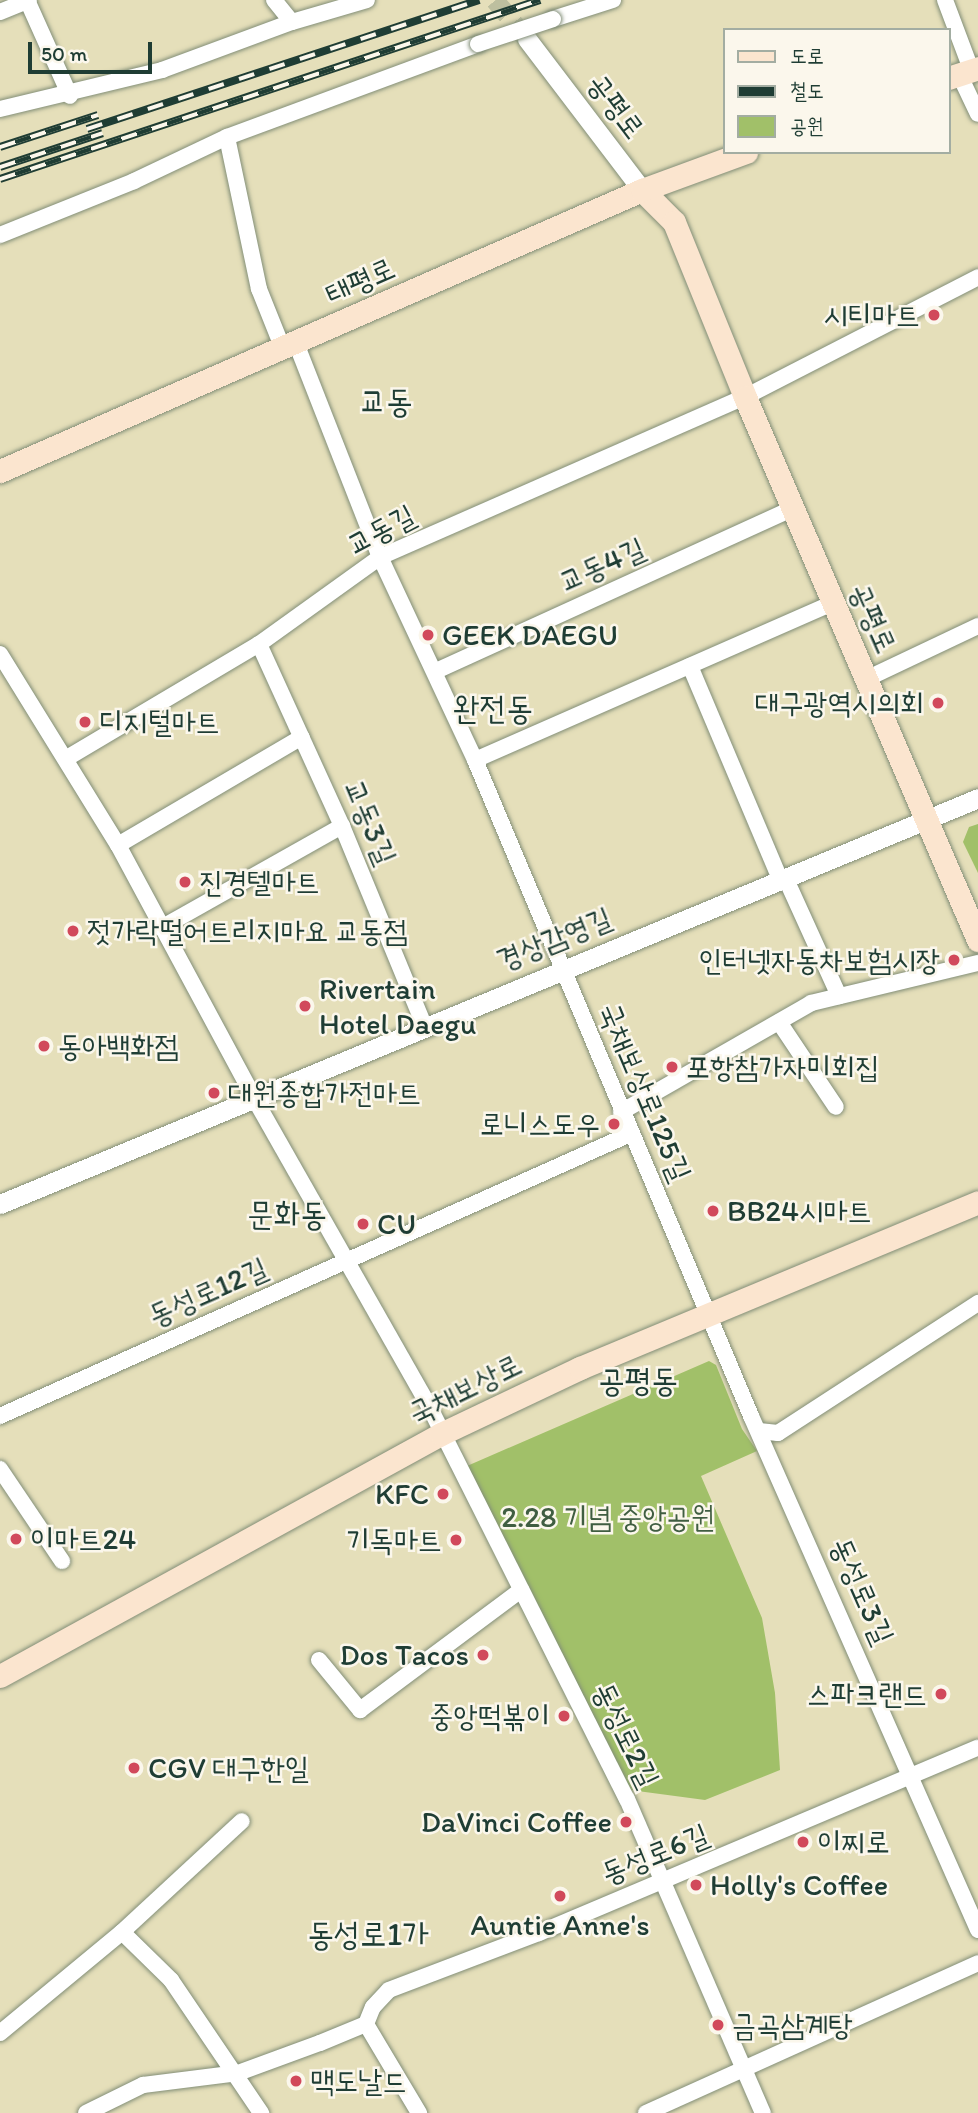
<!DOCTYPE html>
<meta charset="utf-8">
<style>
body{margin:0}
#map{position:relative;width:978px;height:2113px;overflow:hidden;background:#e5dfba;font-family:Itim,"Poor Story",sans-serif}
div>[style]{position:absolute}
.green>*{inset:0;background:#a1c069}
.tertiary-tunnel>*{height:19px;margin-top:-9.5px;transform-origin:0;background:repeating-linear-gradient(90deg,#bdbf9f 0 19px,transparent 0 29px)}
.roads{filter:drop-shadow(0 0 2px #828e77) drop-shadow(0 0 2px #828e77)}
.minor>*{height:16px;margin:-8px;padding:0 8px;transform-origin:8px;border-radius:8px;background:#fff}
.tertiary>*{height:19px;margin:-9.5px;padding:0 9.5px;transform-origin:9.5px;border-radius:9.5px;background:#fff}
.secondary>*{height:23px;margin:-11.5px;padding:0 11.5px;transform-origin:11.5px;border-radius:11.5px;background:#fbe5cf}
.rail>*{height:8px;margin-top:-4px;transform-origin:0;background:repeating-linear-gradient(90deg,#fbf7ec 0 16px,#1f3d34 0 32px);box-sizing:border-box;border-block:2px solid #1f3d34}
.bridges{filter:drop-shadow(0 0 2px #828e77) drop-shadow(0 0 2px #828e77)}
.minor-bridge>*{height:16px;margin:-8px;padding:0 8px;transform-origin:8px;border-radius:8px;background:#fff}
.dots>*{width:19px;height:19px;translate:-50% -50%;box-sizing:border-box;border:4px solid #fbf7ec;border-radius:50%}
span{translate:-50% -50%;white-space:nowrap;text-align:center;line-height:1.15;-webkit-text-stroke:5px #fbf7ec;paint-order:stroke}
.street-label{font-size:30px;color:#1f3d34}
.poi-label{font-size:30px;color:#1f3d34}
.right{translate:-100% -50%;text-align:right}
.left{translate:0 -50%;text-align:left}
.park-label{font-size:30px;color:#405e41}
.quarter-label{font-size:33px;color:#1f3d34}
.legend{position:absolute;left:723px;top:28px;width:228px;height:126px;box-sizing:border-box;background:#fbf7ec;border:2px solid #a3ada2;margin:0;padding:9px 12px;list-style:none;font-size:21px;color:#1f3d34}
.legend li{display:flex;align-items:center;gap:14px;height:35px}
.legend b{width:35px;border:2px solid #a3ada2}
.scale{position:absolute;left:28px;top:42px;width:124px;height:32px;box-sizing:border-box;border:4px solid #1f3d34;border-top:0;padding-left:9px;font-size:21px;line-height:24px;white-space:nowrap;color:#1f3d34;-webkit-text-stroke:5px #fbf7ec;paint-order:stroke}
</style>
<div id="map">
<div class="green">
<div style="clip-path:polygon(978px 824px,978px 873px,963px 842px,969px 827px)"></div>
<div style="clip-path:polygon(709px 1361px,716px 1365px,742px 1429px,757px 1451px,701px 1476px,762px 1618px,775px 1693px,780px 1770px,705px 1800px,630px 1790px,467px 1466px)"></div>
</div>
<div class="tertiary-tunnel">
<div style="left:495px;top:0;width:50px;rotate:50.6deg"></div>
</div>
<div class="roads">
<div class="minor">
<div style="left:27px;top:0;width:105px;rotate:65.9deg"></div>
<div style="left:274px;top:0;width:28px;rotate:51deg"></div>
<div style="left:945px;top:0;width:74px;rotate:69.4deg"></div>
<div style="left:0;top:12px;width:31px;rotate:-22deg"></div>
<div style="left:553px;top:19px;width:63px;rotate:-17.6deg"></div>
<div style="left:959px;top:74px;width:44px;rotate:64.6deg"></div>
<div style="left:0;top:109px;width:167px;rotate:-13.5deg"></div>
<div style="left:162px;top:70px;width:139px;rotate:-20.3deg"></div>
<div style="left:292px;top:22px;width:78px;rotate:-16.3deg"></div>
<div style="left:0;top:235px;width:144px;rotate:-21.9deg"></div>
<div style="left:134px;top:181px;width:103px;rotate:-25.3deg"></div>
<div style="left:296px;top:343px;width:230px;rotate:68.6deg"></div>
<div style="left:380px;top:557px;width:224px;rotate:64.9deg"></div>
<div style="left:475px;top:760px;width:712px;rotate:67.18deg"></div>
<div style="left:751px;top:1416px;width:562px;rotate:66.17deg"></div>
<div style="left:283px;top:349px;width:65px;rotate:-111.8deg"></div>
<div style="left:259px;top:289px;width:155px;rotate:-101.9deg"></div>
<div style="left:227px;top:137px;width:268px;rotate:-20.3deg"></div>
<div style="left:259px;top:644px;width:200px;rotate:65.5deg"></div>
<div style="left:342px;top:826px;width:215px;rotate:67.6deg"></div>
<div style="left:0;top:654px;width:225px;rotate:58.3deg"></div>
<div style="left:118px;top:845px;width:287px;rotate:61.7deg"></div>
<div style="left:254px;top:1098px;width:352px;rotate:60.4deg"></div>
<div style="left:428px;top:1404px;width:442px;rotate:63.3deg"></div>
<div style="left:627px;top:1799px;width:342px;rotate:66.6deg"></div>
<div style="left:690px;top:666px;width:231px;rotate:67.1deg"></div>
<div style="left:436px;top:671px;width:391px;rotate:-24.5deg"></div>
<div style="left:866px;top:679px;width:124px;rotate:-25.3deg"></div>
<div style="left:67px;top:758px;width:223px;rotate:-30.7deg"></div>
<div style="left:259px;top:644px;width:149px;rotate:-35.7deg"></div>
<div style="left:380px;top:557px;width:399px;rotate:-23.7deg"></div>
<div style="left:745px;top:397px;width:262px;rotate:-27.2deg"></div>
<div style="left:475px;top:760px;width:390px;rotate:-23.7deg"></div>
<div style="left:118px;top:845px;width:213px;rotate:-30.4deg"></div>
<div style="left:785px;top:877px;width:131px;rotate:65.6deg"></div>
<div style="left:161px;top:928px;width:208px;rotate:-29.4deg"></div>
<div style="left:779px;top:1022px;width:102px;rotate:56.2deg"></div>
<div style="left:621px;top:1112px;width:219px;rotate:-29.8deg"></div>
<div style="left:811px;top:1003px;width:172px;rotate:-13.5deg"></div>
<div style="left:0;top:1416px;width:690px;rotate:-24.11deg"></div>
<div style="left:759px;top:1431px;width:19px;rotate:6deg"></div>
<div style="left:778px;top:1433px;width:239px;rotate:-33deg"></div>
<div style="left:0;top:1469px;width:111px;rotate:56deg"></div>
<div style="left:319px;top:1660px;width:65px;rotate:50.6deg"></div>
<div style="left:360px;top:1710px;width:201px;rotate:-36.7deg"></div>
<div style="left:122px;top:1932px;width:69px;rotate:44.4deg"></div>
<div style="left:171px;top:1980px;width:161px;rotate:55.9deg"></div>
<div style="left:366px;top:2024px;width:104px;rotate:59.2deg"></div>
<div style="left:0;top:2033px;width:158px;rotate:-39.6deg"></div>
<div style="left:122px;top:1932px;width:163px;rotate:-42.8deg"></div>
<div style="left:86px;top:2113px;width:64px;rotate:-26.2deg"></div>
<div style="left:143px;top:2085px;width:96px;rotate:-7.2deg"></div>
<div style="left:238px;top:2073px;width:87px;rotate:-20.1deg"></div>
<div style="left:320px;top:2043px;width:50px;rotate:-22.4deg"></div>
<div style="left:366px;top:2024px;width:18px;rotate:-68deg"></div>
<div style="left:373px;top:2007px;width:23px;rotate:-47deg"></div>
<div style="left:389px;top:1990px;width:160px;rotate:-20.8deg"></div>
<div style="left:539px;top:1933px;width:476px;rotate:-22.9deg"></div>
<div style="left:646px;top:2113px;width:364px;rotate:-24.3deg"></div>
</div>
<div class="tertiary">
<div style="left:527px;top:39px;width:190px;rotate:52.7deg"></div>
<div style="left:0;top:1204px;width:1059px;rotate:-22.54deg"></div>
</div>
<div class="secondary">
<div style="left:948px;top:78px;width:32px;rotate:-18deg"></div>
<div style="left:642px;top:190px;width:45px;rotate:45deg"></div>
<div style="left:674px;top:222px;width:189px;rotate:67.9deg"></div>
<div style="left:745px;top:397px;width:591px;rotate:66.78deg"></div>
<div style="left:0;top:471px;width:701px;rotate:-23.64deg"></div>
<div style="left:642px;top:190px;width:111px;rotate:-20.1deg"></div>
<div style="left:0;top:1676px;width:503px;rotate:-28.76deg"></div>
<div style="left:441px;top:1434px;width:154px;rotate:-25.4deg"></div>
<div style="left:580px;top:1368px;width:431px;rotate:-22.6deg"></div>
</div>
</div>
<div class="rail">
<div style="left:87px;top:129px;width:413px;rotate:-18.2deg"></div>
<div style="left:0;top:147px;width:103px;rotate:-18.1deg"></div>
<div style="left:0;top:167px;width:108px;rotate:-18.3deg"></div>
<div style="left:0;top:179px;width:569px;rotate:-18.34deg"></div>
</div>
<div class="bridges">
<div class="minor-bridge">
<div style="left:478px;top:44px;width:79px;rotate:-18.4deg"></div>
</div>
</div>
<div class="dots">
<div style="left:934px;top:315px;background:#d1495b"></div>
<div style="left:428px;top:635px;background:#d1495b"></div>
<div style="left:938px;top:703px;background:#d1495b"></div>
<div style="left:85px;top:722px;background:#d1495b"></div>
<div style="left:185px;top:882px;background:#d1495b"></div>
<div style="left:73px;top:931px;background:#d1495b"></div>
<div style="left:954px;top:960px;background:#d1495b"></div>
<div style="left:305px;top:1006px;background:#d1495b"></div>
<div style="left:44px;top:1046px;background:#d1495b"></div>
<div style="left:672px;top:1067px;background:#d1495b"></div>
<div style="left:214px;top:1093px;background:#d1495b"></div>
<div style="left:614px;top:1124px;background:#d1495b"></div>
<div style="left:713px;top:1211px;background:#d1495b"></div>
<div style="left:363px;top:1224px;background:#d1495b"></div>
<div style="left:443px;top:1494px;background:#d1495b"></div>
<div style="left:16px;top:1539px;background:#d1495b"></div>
<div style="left:456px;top:1540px;background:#d1495b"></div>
<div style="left:483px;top:1655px;background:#d1495b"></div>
<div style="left:941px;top:1694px;background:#d1495b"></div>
<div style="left:564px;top:1716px;background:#d1495b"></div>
<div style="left:134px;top:1768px;background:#d1495b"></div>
<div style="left:626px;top:1822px;background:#d1495b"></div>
<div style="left:803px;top:1842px;background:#d1495b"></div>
<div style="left:696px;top:1885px;background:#d1495b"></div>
<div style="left:560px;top:1896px;background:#d1495b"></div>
<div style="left:718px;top:2025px;background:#d1495b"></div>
<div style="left:296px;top:2081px;background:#d1495b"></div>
</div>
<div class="street-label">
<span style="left:616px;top:106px;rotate:53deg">공평로</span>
<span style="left:360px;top:281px;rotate:-24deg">태평로</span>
<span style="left:381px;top:530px;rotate:-28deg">교동길</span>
<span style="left:602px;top:565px;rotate:-24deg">교동4길</span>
<span style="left:873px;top:618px;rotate:66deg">공평로</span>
<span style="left:370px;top:822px;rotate:67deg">교동3길</span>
<span style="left:554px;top:939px;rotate:-22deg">경상감영길</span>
<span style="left:645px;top:1092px;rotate:67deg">국채보상로125길</span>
<span style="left:208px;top:1292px;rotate:-24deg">동성로12길</span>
<span style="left:465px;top:1389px;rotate:-26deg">국채보상로</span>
<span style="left:862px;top:1591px;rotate:66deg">동성로3길</span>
<span style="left:626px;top:1735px;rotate:64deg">동성로2길</span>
<span style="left:655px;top:1854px;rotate:-22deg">동성로6길</span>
</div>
<div class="poi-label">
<span class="right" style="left:920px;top:315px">시티마트</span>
<span class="left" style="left:442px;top:635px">GEEK DAEGU</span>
<span class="right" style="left:924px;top:703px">대구광역시의회</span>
<span class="left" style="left:99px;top:722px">디지털마트</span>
<span class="left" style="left:199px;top:882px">진경텔마트</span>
<span class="left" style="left:87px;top:931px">젓가락떨어트리지마요 교동점</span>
<span class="right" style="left:940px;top:960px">인터넷자동차보험시장</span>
<span class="left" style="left:319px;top:1006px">Rivertain<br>Hotel Daegu</span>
<span class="left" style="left:58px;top:1046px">동아백화점</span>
<span class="left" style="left:686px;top:1067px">포항참가자미회집</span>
<span class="left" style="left:228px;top:1093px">대원종합가전마트</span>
<span class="right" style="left:600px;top:1124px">로니스도우</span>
<span class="left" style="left:727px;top:1211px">BB24시마트</span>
<span class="left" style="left:377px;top:1224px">CU</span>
<span class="right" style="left:429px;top:1494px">KFC</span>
<span class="left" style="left:30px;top:1539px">이마트24</span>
<span class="right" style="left:442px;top:1540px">기독마트</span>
<span class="right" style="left:469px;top:1655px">Dos Tacos</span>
<span class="right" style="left:927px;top:1694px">스파크랜드</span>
<span class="right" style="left:550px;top:1716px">중앙떡볶이</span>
<span class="left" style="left:148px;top:1768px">CGV 대구한일</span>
<span class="right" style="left:612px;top:1822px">DaVinci Coffee</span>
<span class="left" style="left:817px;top:1842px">이찌로</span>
<span class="left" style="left:710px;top:1885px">Holly's Coffee</span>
<span style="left:560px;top:1925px">Auntie Anne's</span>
<span class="left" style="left:732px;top:2025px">금곡삼계탕</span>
<span class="left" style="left:310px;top:2081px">맥도날드</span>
</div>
<div class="park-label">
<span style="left:608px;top:1517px">2.28 기념 중앙공원</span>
</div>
<div class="quarter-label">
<span style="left:386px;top:401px">교동</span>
<span style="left:493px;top:708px">완전동</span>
<span style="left:287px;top:1214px">문화동</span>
<span style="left:638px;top:1380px">공평동</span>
<span style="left:368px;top:1934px">동성로1가</span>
</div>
<ul class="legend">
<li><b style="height:9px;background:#fbe5cf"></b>도로</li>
<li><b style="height:9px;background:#1f3d34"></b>철도</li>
<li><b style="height:19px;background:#a1c069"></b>공원</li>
</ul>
<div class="scale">50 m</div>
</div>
